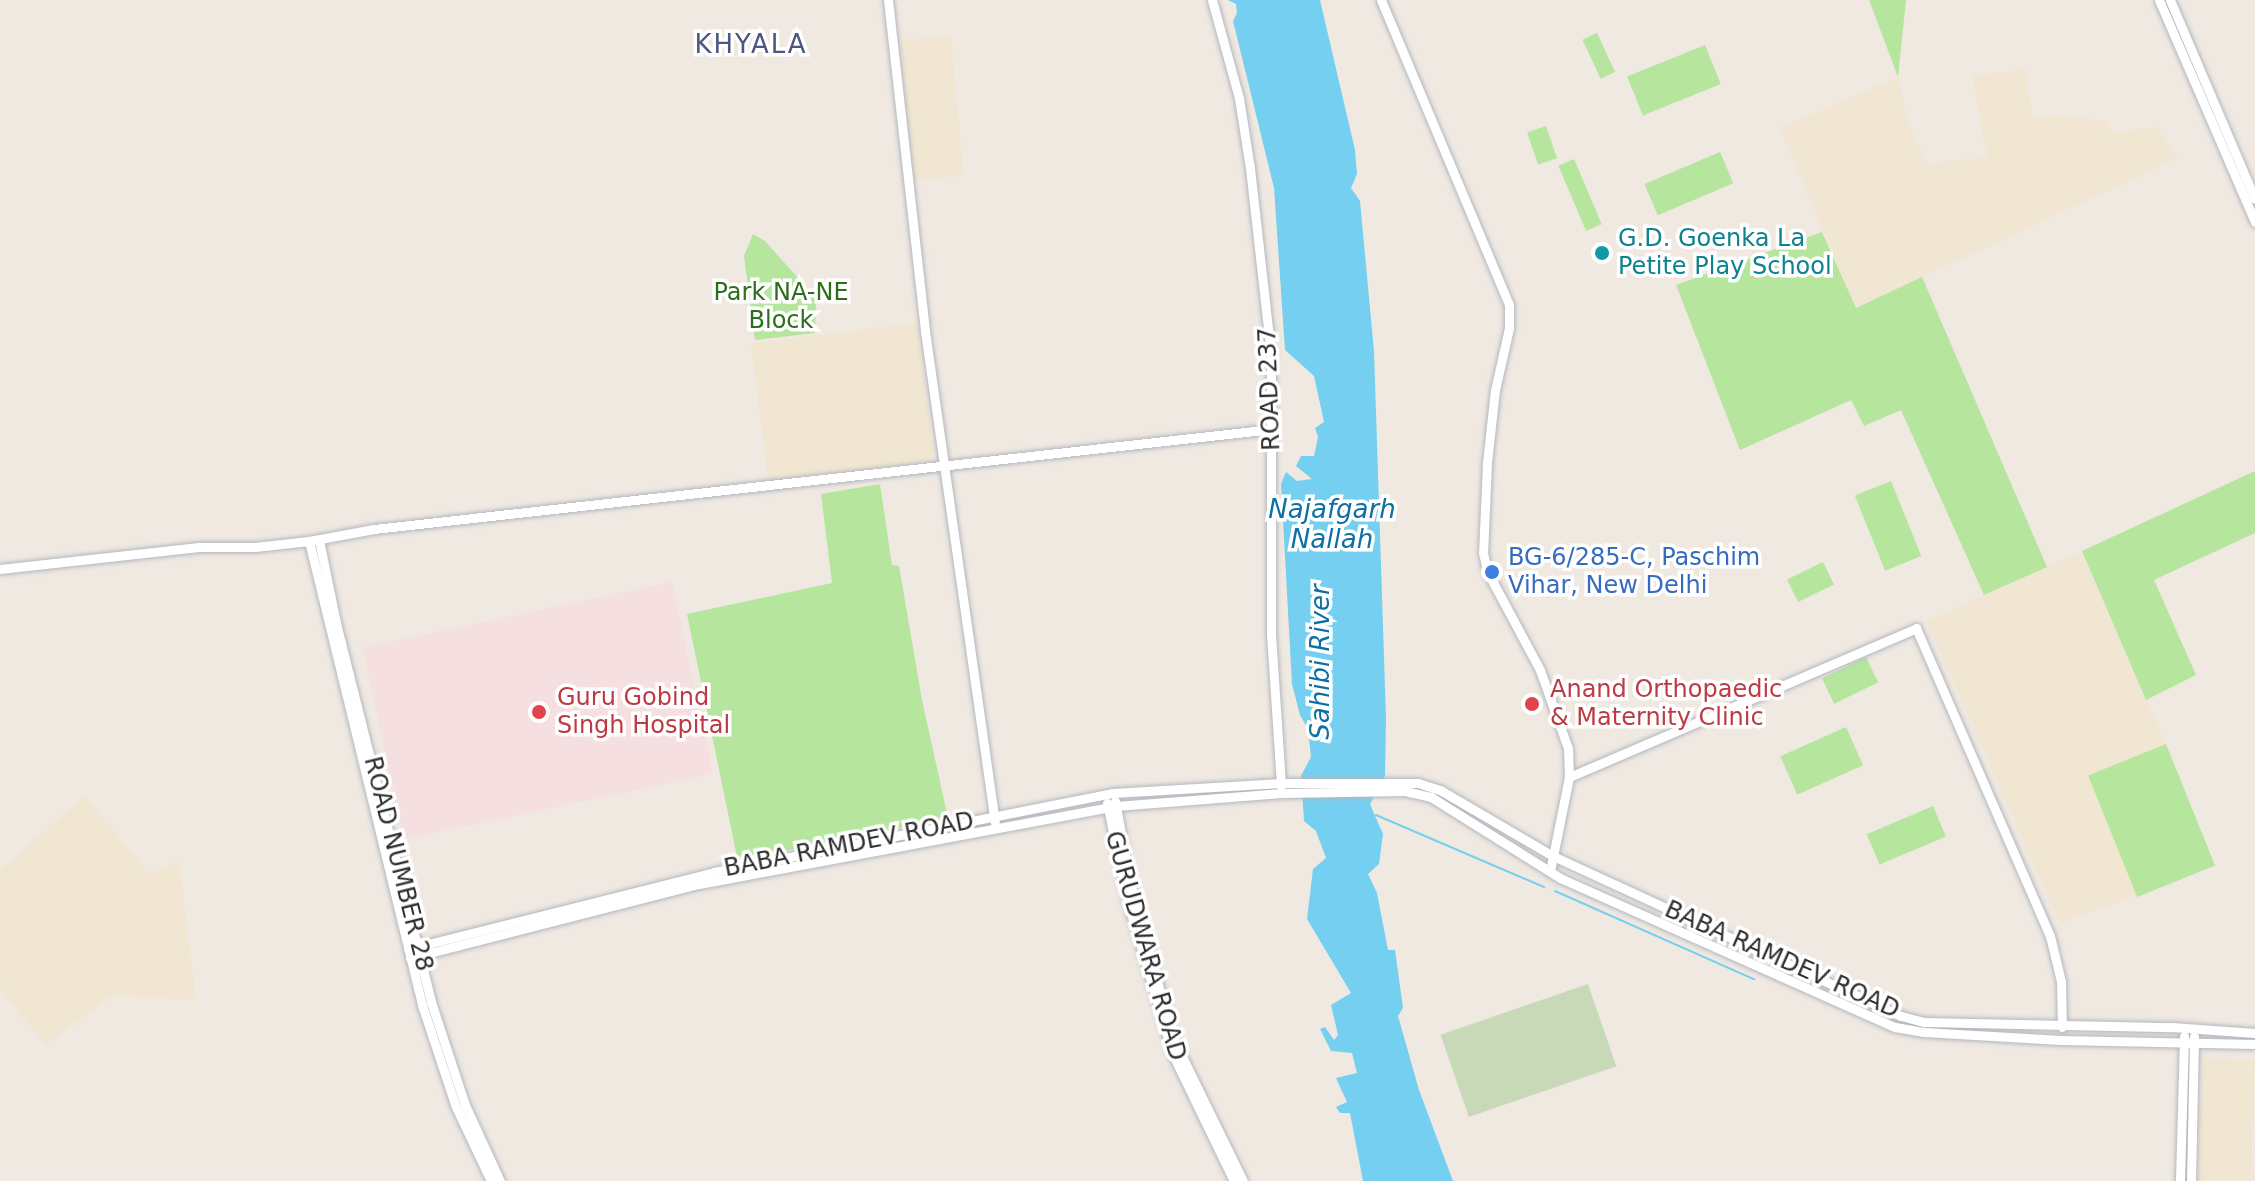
<!DOCTYPE html>
<style>
body{margin:0}
#map{position:relative;width:2255px;height:1181px;overflow:hidden;background:#efe9e1;font-family:"DejaVu Sans",sans-serif}
div>[style]{position:absolute}
.education>*{inset:0;background:#f0e6d1;transform-origin:0 0}
.medical>*{inset:0;background:#f5dfe0;transform-origin:0 0}
.green>*{inset:0;background:#b6e59e;transform-origin:0 0}
.cemetery>*{inset:0;background:#c8d9b8;transform-origin:0 0}
.water>*{inset:0;background:#75cff0}
.stream>*{height:2px;margin:-1px;padding:0 1px;transform-origin:1px;border-radius:1px;background:#75cff0}
.roads{filter:drop-shadow(0 0 2px #b4b7c1) drop-shadow(0 0 2px #b4b7c1)}
.tertiary>*{height:9px;margin:-4.5px;padding:0 4.5px;transform-origin:4.5px;border-radius:4.5px;background:#fff}
.dots>*{width:22px;height:22px;translate:-50% -50%;box-sizing:border-box;border:4px solid #fff;border-radius:50%}
span{translate:-50% -50%;white-space:nowrap;text-align:center;line-height:1.15;-webkit-text-stroke:7px #fff;paint-order:stroke}
.culture-label{font-size:24px;color:#0d838f}
.left{translate:0 -50%;text-align:left}
.park-label{font-size:24px;color:#2c6e1b}
.street-label{font-size:24px;color:#2e2e2e}
.shop-label{font-size:24px;color:#366cbe}
.health-label{font-size:24px;color:#be3a42}
.neighbourhood-label{font-size:26px;color:#4d5680;letter-spacing:2px}
.water-label{font-size:26px;color:#0d6fa3;font-style:italic}
</style>
<div id="map">
<div class="education">
<div style="left:951px;top:36px;width:140px;height:51px;rotate:85deg"></div>
<div style="clip-path:polygon(2026px 70px,2032px 118px,2057px 115px,2110px 122px,2111px 133px,2157px 127px,2178px 158px,1856px 308px,1780px 128px,1898px 77px,1908px 121px,1926px 164px,1987px 157px,1972px 75px)"></div>
<div style="left:917px;top:323px;width:139px;height:167px;rotate:83deg"></div>
<div style="clip-path:polygon(2082px 551px,2166px 744px,2089px 778px,2141px 894px,2059px 923px,1927px 621px)"></div>
<div style="clip-path:polygon(85px 796px,149px 874px,179px 860px,196px 1000px,111px 996px,46px 1045px,0 989px,0 870px)"></div>
<div style="left:2202px;top:1058px;width:53px;height:123px;rotate:2deg"></div>
</div>
<div class="medical">
<div style="left:672px;top:582px;width:196px;height:316px;rotate:78deg"></div>
</div>
<div class="green">
<div style="clip-path:polygon(1869px 0,1906px 0,1898px 77px)"></div>
<div style="left:1597px;top:33px;width:43px;height:16px;rotate:65deg"></div>
<div style="left:1705px;top:45px;width:42px;height:84px;rotate:68deg"></div>
<div style="left:1546px;top:126px;width:34px;height:20px;rotate:71deg"></div>
<div style="left:1720px;top:152px;width:34px;height:82px;rotate:67deg"></div>
<div style="left:1574px;top:159px;width:71px;height:17px;rotate:67deg"></div>
<div style="clip-path:polygon(1822px 232px,1856px 308px,1922px 277px,2047px 567px,1984px 595px,1901px 410px,1864px 426px,1851px 400px,1740px 450px,1676px 285px)"></div>
<div style="clip-path:polygon(753px 234px,765px 241px,816px 298px,815px 333px,755px 340px,744px 256px)"></div>
<div style="clip-path:polygon(2255px 471px,2255px 533px,2154px 580px,2196px 675px,2146px 700px,2082px 551px)"></div>
<div style="left:1891px;top:481px;width:81px;height:39px;rotate:68deg"></div>
<div style="clip-path:polygon(880px 484px,892px 565px,899px 566px,922px 700px,948px 818px,801px 848px,737px 857px,687px 614px,832px 583px,821px 494px)"></div>
<div style="left:1823px;top:562px;width:25px;height:40px;rotate:64deg"></div>
<div style="left:1866px;top:657px;width:28px;height:49px;rotate:64deg"></div>
<div style="left:1846px;top:727px;width:42px;height:72px;rotate:66deg"></div>
<div style="left:2166px;top:744px;width:131px;height:84px;rotate:68deg"></div>
<div style="left:1933px;top:806px;width:33px;height:72px;rotate:67deg"></div>
</div>
<div class="cemetery">
<div style="left:1588px;top:984px;width:87px;height:156px;rotate:71deg"></div>
</div>
<div class="water">
<div style="clip-path:polygon(1228px 0,1320px 0,1355px 150px,1357px 174px,1351px 188px,1360px 201px,1374px 351px,1386px 718px,1385px 776px,1370px 804px,1383px 834px,1379px 864px,1368px 874px,1377px 893px,1388px 950px,1395px 950px,1403px 1008px,1398px 1016px,1419px 1090px,1453px 1181px,1363px 1181px,1350px 1113px,1340px 1113px,1336px 1107px,1347px 1102px,1336px 1078px,1357px 1073px,1352px 1053px,1331px 1051px,1320px 1029px,1325px 1027px,1334px 1040px,1338px 1035px,1331px 1005px,1351px 993px,1307px 919px,1313px 869px,1326px 858px,1316px 831px,1304px 821px,1301px 776px,1311px 757px,1308px 729px,1300px 715px,1292px 684px,1281px 484px,1286px 472px,1297px 481px,1312px 479px,1296px 466px,1301px 456px,1314px 456px,1318px 437px,1315px 428px,1324px 422px,1314px 376px,1285px 350px,1274px 188px,1233px 21px,1237px 13px,1236px 4px)"></div>
</div>
<div class="stream">
<div style="left:1376px;top:815px;width:183px;rotate:23.2deg"></div>
<div style="left:1555px;top:891px;width:218px;rotate:23.9deg"></div>
</div>
<div class="roads">
<div class="tertiary">
<div style="left:888px;top:0;width:333px;rotate:83.6deg"></div>
<div style="left:925px;top:331px;width:496px;rotate:81.9deg"></div>
<div style="left:1212px;top:0;width:102px;rotate:74.6deg"></div>
<div style="left:1239px;top:98px;width:71px;rotate:81.1deg"></div>
<div style="left:1250px;top:168px;width:189px;rotate:83.6deg"></div>
<div style="left:1271px;top:356px;width:278px;rotate:90deg"></div>
<div style="left:1271px;top:634px;width:152px;rotate:86.2deg"></div>
<div style="left:1381px;top:0;width:331px;rotate:67.2deg"></div>
<div style="left:1509px;top:305px;width:23px;rotate:90deg"></div>
<div style="left:1509px;top:328px;width:64px;rotate:102.7deg"></div>
<div style="left:1495px;top:390px;width:73px;rotate:96.3deg"></div>
<div style="left:1487px;top:463px;width:90px;rotate:92.5deg"></div>
<div style="left:1483px;top:553px;width:21px;rotate:76deg"></div>
<div style="left:1488px;top:573px;width:110px;rotate:61.8deg"></div>
<div style="left:1540px;top:670px;width:83px;rotate:70.3deg"></div>
<div style="left:1568px;top:748px;width:29px;rotate:88deg"></div>
<div style="left:1569px;top:777px;width:96px;rotate:101.4deg"></div>
<div style="left:2159px;top:0;width:242px;rotate:66.6deg"></div>
<div style="left:2170px;top:0;width:216px;rotate:66.9deg"></div>
<div style="left:319px;top:540px;width:85px;rotate:78.4deg"></div>
<div style="left:336px;top:623px;width:391px;rotate:75.9deg"></div>
<div style="left:431px;top:1002px;width:108px;rotate:71.7deg"></div>
<div style="left:465px;top:1105px;width:84px;rotate:65.3deg"></div>
<div style="left:309px;top:541px;width:478px;rotate:76.3deg"></div>
<div style="left:422px;top:1005px;width:108px;rotate:71.6deg"></div>
<div style="left:456px;top:1107px;width:82px;rotate:64.7deg"></div>
<div style="left:0;top:569px;width:200px;rotate:-6.3deg"></div>
<div style="left:199px;top:547px;width:56px"></div>
<div style="left:255px;top:547px;width:54px;rotate:-6.3deg"></div>
<div style="left:309px;top:541px;width:66px;rotate:-10.5deg"></div>
<div style="left:374px;top:529px;width:904px;rotate:-6.35deg"></div>
<div style="left:1569px;top:777px;width:378px;rotate:-23.2deg"></div>
<div style="left:1916px;top:628px;width:336px;rotate:66.5deg"></div>
<div style="left:2050px;top:936px;width:46px;rotate:76.3deg"></div>
<div style="left:2061px;top:981px;width:46px;rotate:88.8deg"></div>
<div style="left:1115px;top:801px;width:83px;rotate:79.6deg"></div>
<div style="left:1130px;top:883px;width:159px;rotate:74.6deg"></div>
<div style="left:1172px;top:1036px;width:161px;rotate:63.9deg"></div>
<div style="left:1107px;top:803px;width:102px;rotate:78.1deg"></div>
<div style="left:1128px;top:903px;width:159px;rotate:73.5deg"></div>
<div style="left:1173px;top:1055px;width:140px;rotate:64.2deg"></div>
<div style="left:408px;top:949px;width:316px;rotate:-14.1deg"></div>
<div style="left:714px;top:872px;width:407px;rotate:-11.2deg"></div>
<div style="left:1113px;top:793px;width:168px;rotate:-3.4deg"></div>
<div style="left:1281px;top:783px;width:137px"></div>
<div style="left:1418px;top:783px;width:23px;rotate:18deg"></div>
<div style="left:1440px;top:790px;width:131px;rotate:30.3deg"></div>
<div style="left:1553px;top:856px;width:383px;rotate:24.7deg"></div>
<div style="left:1901px;top:1016px;width:24px;rotate:15deg"></div>
<div style="left:1924px;top:1022px;width:248px;rotate:1.2deg"></div>
<div style="left:2172px;top:1027px;width:83px;rotate:4.1deg"></div>
<div style="left:410px;top:958px;width:298px;rotate:-14.4deg"></div>
<div style="left:699px;top:884px;width:424px;rotate:-10.6deg"></div>
<div style="left:1116px;top:806px;width:166px;rotate:-4.5deg"></div>
<div style="left:1281px;top:793px;width:124px;rotate:-0.9deg"></div>
<div style="left:1405px;top:791px;width:27px;rotate:13deg"></div>
<div style="left:1431px;top:797px;width:152px;rotate:32.1deg"></div>
<div style="left:1560px;top:878px;width:367px;rotate:24deg"></div>
<div style="left:1895px;top:1027px;width:29px;rotate:10deg"></div>
<div style="left:1924px;top:1032px;width:137px;rotate:3.3deg"></div>
<div style="left:2061px;top:1040px;width:194px;rotate:1.2deg"></div>
<div style="left:2180px;top:1181px;width:145px;rotate:-88.4deg"></div>
<div style="left:2191px;top:1181px;width:145px;rotate:-88.8deg"></div>
</div>
</div>
<div class="dots">
<div style="left:1602px;top:253px;background:#0f9aa8"></div>
<div style="left:1492px;top:572px;background:#3f7fe0"></div>
<div style="left:1532px;top:704px;background:#e0444e"></div>
<div style="left:539px;top:712px;background:#e0444e"></div>
</div>
<div class="culture-label">
<span class="left" style="left:1618px;top:253px">G.D. Goenka La<br>Petite Play School</span>
</div>
<div class="park-label">
<span style="left:781px;top:307px">Park NA-NE<br>Block</span>
</div>
<div class="street-label">
<span style="left:1270px;top:389px;rotate:-92deg">ROAD 237</span>
<span style="left:849px;top:845px;rotate:-11deg">BABA RAMDEV ROAD</span>
<span style="left:398px;top:864px;rotate:76deg">ROAD NUMBER 28</span>
<span style="left:1145px;top:946px;rotate:74deg">GURUDWARA ROAD</span>
<span style="left:1782px;top:960px;rotate:24deg">BABA RAMDEV ROAD</span>
</div>
<div class="shop-label">
<span class="left" style="left:1508px;top:572px">BG-6/285-C, Paschim<br>Vihar, New Delhi</span>
</div>
<div class="health-label">
<span class="left" style="left:1550px;top:704px">Anand Orthopaedic<br>&amp; Maternity Clinic</span>
<span class="left" style="left:557px;top:712px">Guru Gobind<br>Singh Hospital</span>
</div>
<div class="neighbourhood-label">
<span style="left:751px;top:45px">KHYALA</span>
</div>
<div class="water-label">
<span style="left:1332px;top:525px">Najafgarh<br>Nallah</span>
<span style="left:1321px;top:662px;rotate:-90deg">Sahibi River</span>
</div>
</div>
